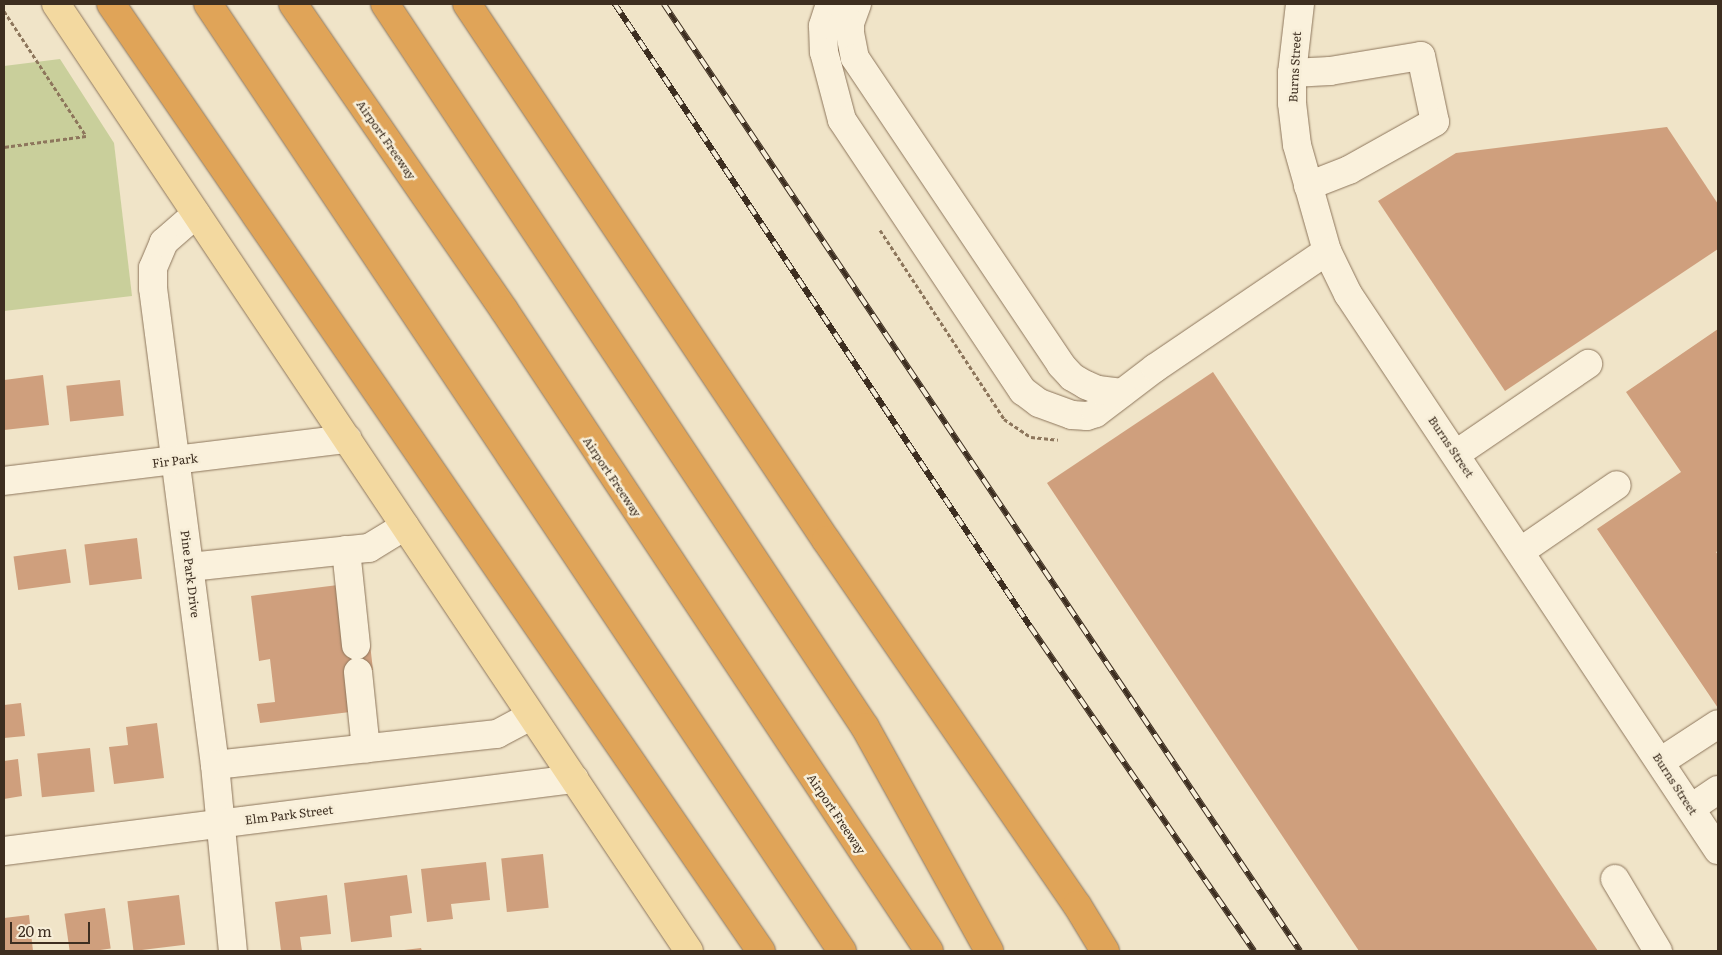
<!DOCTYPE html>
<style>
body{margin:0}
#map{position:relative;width:1722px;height:955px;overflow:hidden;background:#f0e4c8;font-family:Literata,serif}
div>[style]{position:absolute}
.green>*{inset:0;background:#c9cf9b}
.building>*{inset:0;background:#cf9f7d;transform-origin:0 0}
.path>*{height:3px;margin-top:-1.5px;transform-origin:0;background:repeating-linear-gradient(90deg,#8d765c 0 4px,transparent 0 6.5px)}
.roads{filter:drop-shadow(0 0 1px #8d765c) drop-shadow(0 0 1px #8d765c)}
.minor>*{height:28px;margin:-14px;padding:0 14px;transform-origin:14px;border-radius:14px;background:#faf1dc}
.major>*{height:28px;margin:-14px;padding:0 14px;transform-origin:14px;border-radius:14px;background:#f3d9a0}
.highway>*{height:28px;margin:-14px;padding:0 14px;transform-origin:14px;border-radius:14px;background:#e0a458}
.rail>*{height:5.5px;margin-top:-2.75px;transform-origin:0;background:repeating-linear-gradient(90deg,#f7eed8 0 11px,#3d2e20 0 22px);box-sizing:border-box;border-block:1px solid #3d2e20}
span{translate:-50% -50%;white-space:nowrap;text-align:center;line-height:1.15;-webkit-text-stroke:5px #f7eed8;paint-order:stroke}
.street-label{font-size:12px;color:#3d2e20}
.frame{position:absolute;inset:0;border:5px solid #3d2e20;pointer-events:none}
.scale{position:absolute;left:10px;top:922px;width:80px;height:22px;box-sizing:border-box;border:2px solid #3d2e20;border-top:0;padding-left:6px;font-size:15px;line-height:18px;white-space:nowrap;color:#3d2e20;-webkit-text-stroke:4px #f7eed8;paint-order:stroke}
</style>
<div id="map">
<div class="green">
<div style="clip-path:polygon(60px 59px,114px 143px,132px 296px,4px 311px,4px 66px)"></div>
</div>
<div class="building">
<div style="clip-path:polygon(1667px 127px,1718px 204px,1718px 249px,1505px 391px,1378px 201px,1456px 153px)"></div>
<div style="clip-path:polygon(1718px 329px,1718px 551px,1716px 552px,1718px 555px,1718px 708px,1597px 529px,1681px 472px,1626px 392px)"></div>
<div style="clip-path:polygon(1213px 372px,1598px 951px,1359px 951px,1047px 483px)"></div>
<div style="clip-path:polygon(43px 375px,49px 425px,4px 430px,4px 380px)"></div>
<div style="left:120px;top:380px;width:36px;height:54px;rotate:84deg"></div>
<div style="left:137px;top:538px;width:41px;height:53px;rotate:83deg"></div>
<div style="left:66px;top:549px;width:34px;height:53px;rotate:82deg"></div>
<div style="clip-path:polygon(338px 585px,346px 646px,370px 644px,373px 670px,344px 673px,350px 712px,260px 723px,257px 704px,275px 702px,270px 659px,259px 661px,251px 596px)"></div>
<div style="clip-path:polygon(21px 703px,25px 736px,4px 738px,4px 705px)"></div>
<div style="clip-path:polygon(157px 723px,164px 778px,114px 784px,109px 747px,128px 745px,126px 727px)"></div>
<div style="left:90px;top:748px;width:44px;height:53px;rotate:84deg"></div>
<div style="clip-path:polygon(18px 759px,22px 796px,4px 799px,4px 761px)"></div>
<div style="left:543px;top:854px;width:54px;height:42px;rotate:84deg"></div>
<div style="clip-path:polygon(486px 862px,490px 900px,451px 904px,453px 919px,427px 922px,421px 869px)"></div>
<div style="clip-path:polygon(407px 875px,412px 913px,390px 916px,392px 937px,351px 942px,344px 883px)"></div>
<div style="left:179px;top:895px;width:50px;height:52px;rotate:83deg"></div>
<div style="clip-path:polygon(327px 895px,331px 934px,300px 937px,302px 951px,281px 951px,275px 902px)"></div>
<div style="left:105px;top:908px;width:41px;height:41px;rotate:82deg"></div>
<div style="clip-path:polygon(29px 915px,33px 951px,4px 951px,4px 918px)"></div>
<div style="clip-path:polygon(421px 948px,422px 951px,404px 951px,404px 950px)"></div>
</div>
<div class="path">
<div style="left:4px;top:11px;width:149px;rotate:56.7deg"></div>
<div style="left:86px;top:136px;width:83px;rotate:172.4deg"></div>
<div style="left:880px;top:230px;width:226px;rotate:56.7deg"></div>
<div style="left:1004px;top:419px;width:32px;rotate:34deg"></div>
<div style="left:1031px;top:437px;width:27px;rotate:6deg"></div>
</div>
<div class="roads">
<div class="minor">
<div style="left:830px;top:4px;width:23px;rotate:108deg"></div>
<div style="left:823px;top:26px;width:26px;rotate:88deg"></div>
<div style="left:824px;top:52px;width:70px;rotate:75.2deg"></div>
<div style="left:842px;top:120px;width:326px;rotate:56.3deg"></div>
<div style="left:1023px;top:391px;width:20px;rotate:37deg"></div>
<div style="left:1039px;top:403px;width:35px;rotate:20deg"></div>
<div style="left:1072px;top:415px;width:15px;rotate:4deg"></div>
<div style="left:1087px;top:416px;width:9px;rotate:-18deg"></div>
<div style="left:1096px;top:413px;width:74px;rotate:-37.3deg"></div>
<div style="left:1155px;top:368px;width:208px;rotate:-34.2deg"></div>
<div style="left:857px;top:4px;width:20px;rotate:110deg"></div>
<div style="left:850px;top:23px;width:10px;rotate:90deg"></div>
<div style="left:850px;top:33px;width:25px;rotate:79deg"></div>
<div style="left:855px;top:58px;width:370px;rotate:56.1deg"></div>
<div style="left:1061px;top:365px;width:16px;rotate:47deg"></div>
<div style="left:1072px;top:377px;width:16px;rotate:30deg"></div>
<div style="left:1086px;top:385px;width:13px;rotate:23deg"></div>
<div style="left:1098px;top:390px;width:24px;rotate:7deg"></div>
<div style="left:1300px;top:4px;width:69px;rotate:96.6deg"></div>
<div style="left:1292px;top:73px;width:30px;rotate:90deg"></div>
<div style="left:1292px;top:103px;width:42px;rotate:83.2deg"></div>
<div style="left:1297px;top:145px;width:110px;rotate:74.2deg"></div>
<div style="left:1327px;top:251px;width:48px;rotate:64deg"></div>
<div style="left:1348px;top:294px;width:668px;rotate:56.36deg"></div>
<div style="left:1292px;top:73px;width:38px;rotate:-3deg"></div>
<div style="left:1330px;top:71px;width:92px;rotate:-9.4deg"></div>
<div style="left:1421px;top:56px;width:67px;rotate:78deg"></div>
<div style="left:1435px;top:122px;width:98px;rotate:150.8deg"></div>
<div style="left:1349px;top:170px;width:44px;rotate:158.7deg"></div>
<div style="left:196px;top:214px;width:43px;rotate:138.8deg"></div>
<div style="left:164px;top:242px;width:28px;rotate:113deg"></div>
<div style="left:153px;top:268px;width:20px;rotate:90deg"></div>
<div style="left:153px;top:288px;width:481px;rotate:82.6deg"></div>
<div style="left:215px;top:765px;width:187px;rotate:84.5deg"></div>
<div style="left:1456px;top:454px;width:160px;rotate:-34.3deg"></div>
<div style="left:4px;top:481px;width:346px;rotate:-7deg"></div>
<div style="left:346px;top:550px;width:96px;rotate:84deg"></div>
<div style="left:1521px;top:551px;width:116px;rotate:-34.5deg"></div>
<div style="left:190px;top:567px;width:180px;rotate:-6.1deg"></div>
<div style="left:369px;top:548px;width:42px;rotate:-31.4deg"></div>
<div style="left:358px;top:672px;width:77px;rotate:84.1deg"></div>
<div style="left:1660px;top:762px;width:69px;rotate:-33.2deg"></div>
<div style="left:215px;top:765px;width:284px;rotate:-6.3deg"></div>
<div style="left:497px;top:734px;width:38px;rotate:-28deg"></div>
<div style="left:1691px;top:808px;width:32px;rotate:-34deg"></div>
<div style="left:4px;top:851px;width:575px;rotate:-7.2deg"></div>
<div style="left:1615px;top:879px;width:84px;rotate:59.2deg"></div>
</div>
<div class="major">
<div style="left:56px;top:4px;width:1139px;rotate:56.24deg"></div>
</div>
<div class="highway">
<div style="left:111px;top:4px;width:1149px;rotate:55.54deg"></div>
<div style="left:208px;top:4px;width:1140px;rotate:56.2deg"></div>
<div style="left:293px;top:4px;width:372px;rotate:55.4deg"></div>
<div style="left:504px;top:310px;width:769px;rotate:56.45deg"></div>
<div style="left:385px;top:4px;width:868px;rotate:56.42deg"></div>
<div style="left:865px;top:727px;width:256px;rotate:61deg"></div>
<div style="left:467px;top:4px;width:645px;rotate:56.19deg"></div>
<div style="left:826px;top:540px;width:443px;rotate:55.5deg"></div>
<div style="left:1077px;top:905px;width:54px;rotate:58.7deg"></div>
</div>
</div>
<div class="rail">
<div style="left:615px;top:4px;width:748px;rotate:56.29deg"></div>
<div style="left:1030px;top:626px;width:395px;rotate:55.4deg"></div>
<div style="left:664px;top:4px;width:1141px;rotate:56.11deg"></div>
</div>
<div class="street-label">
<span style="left:1295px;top:67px;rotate:-87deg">Burns Street</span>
<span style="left:386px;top:140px;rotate:55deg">Airport Freeway</span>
<span style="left:1451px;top:447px;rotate:56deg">Burns Street</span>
<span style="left:175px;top:461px;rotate:-7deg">Fir Park</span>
<span style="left:612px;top:477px;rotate:56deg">Airport Freeway</span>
<span style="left:190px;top:574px;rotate:83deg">Pine Park Drive</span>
<span style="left:1675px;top:784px;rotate:57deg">Burns Street</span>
<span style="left:836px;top:814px;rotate:56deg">Airport Freeway</span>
<span style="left:289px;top:815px;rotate:-7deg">Elm Park Street</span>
</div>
<div class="frame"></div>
<div class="scale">20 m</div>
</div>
